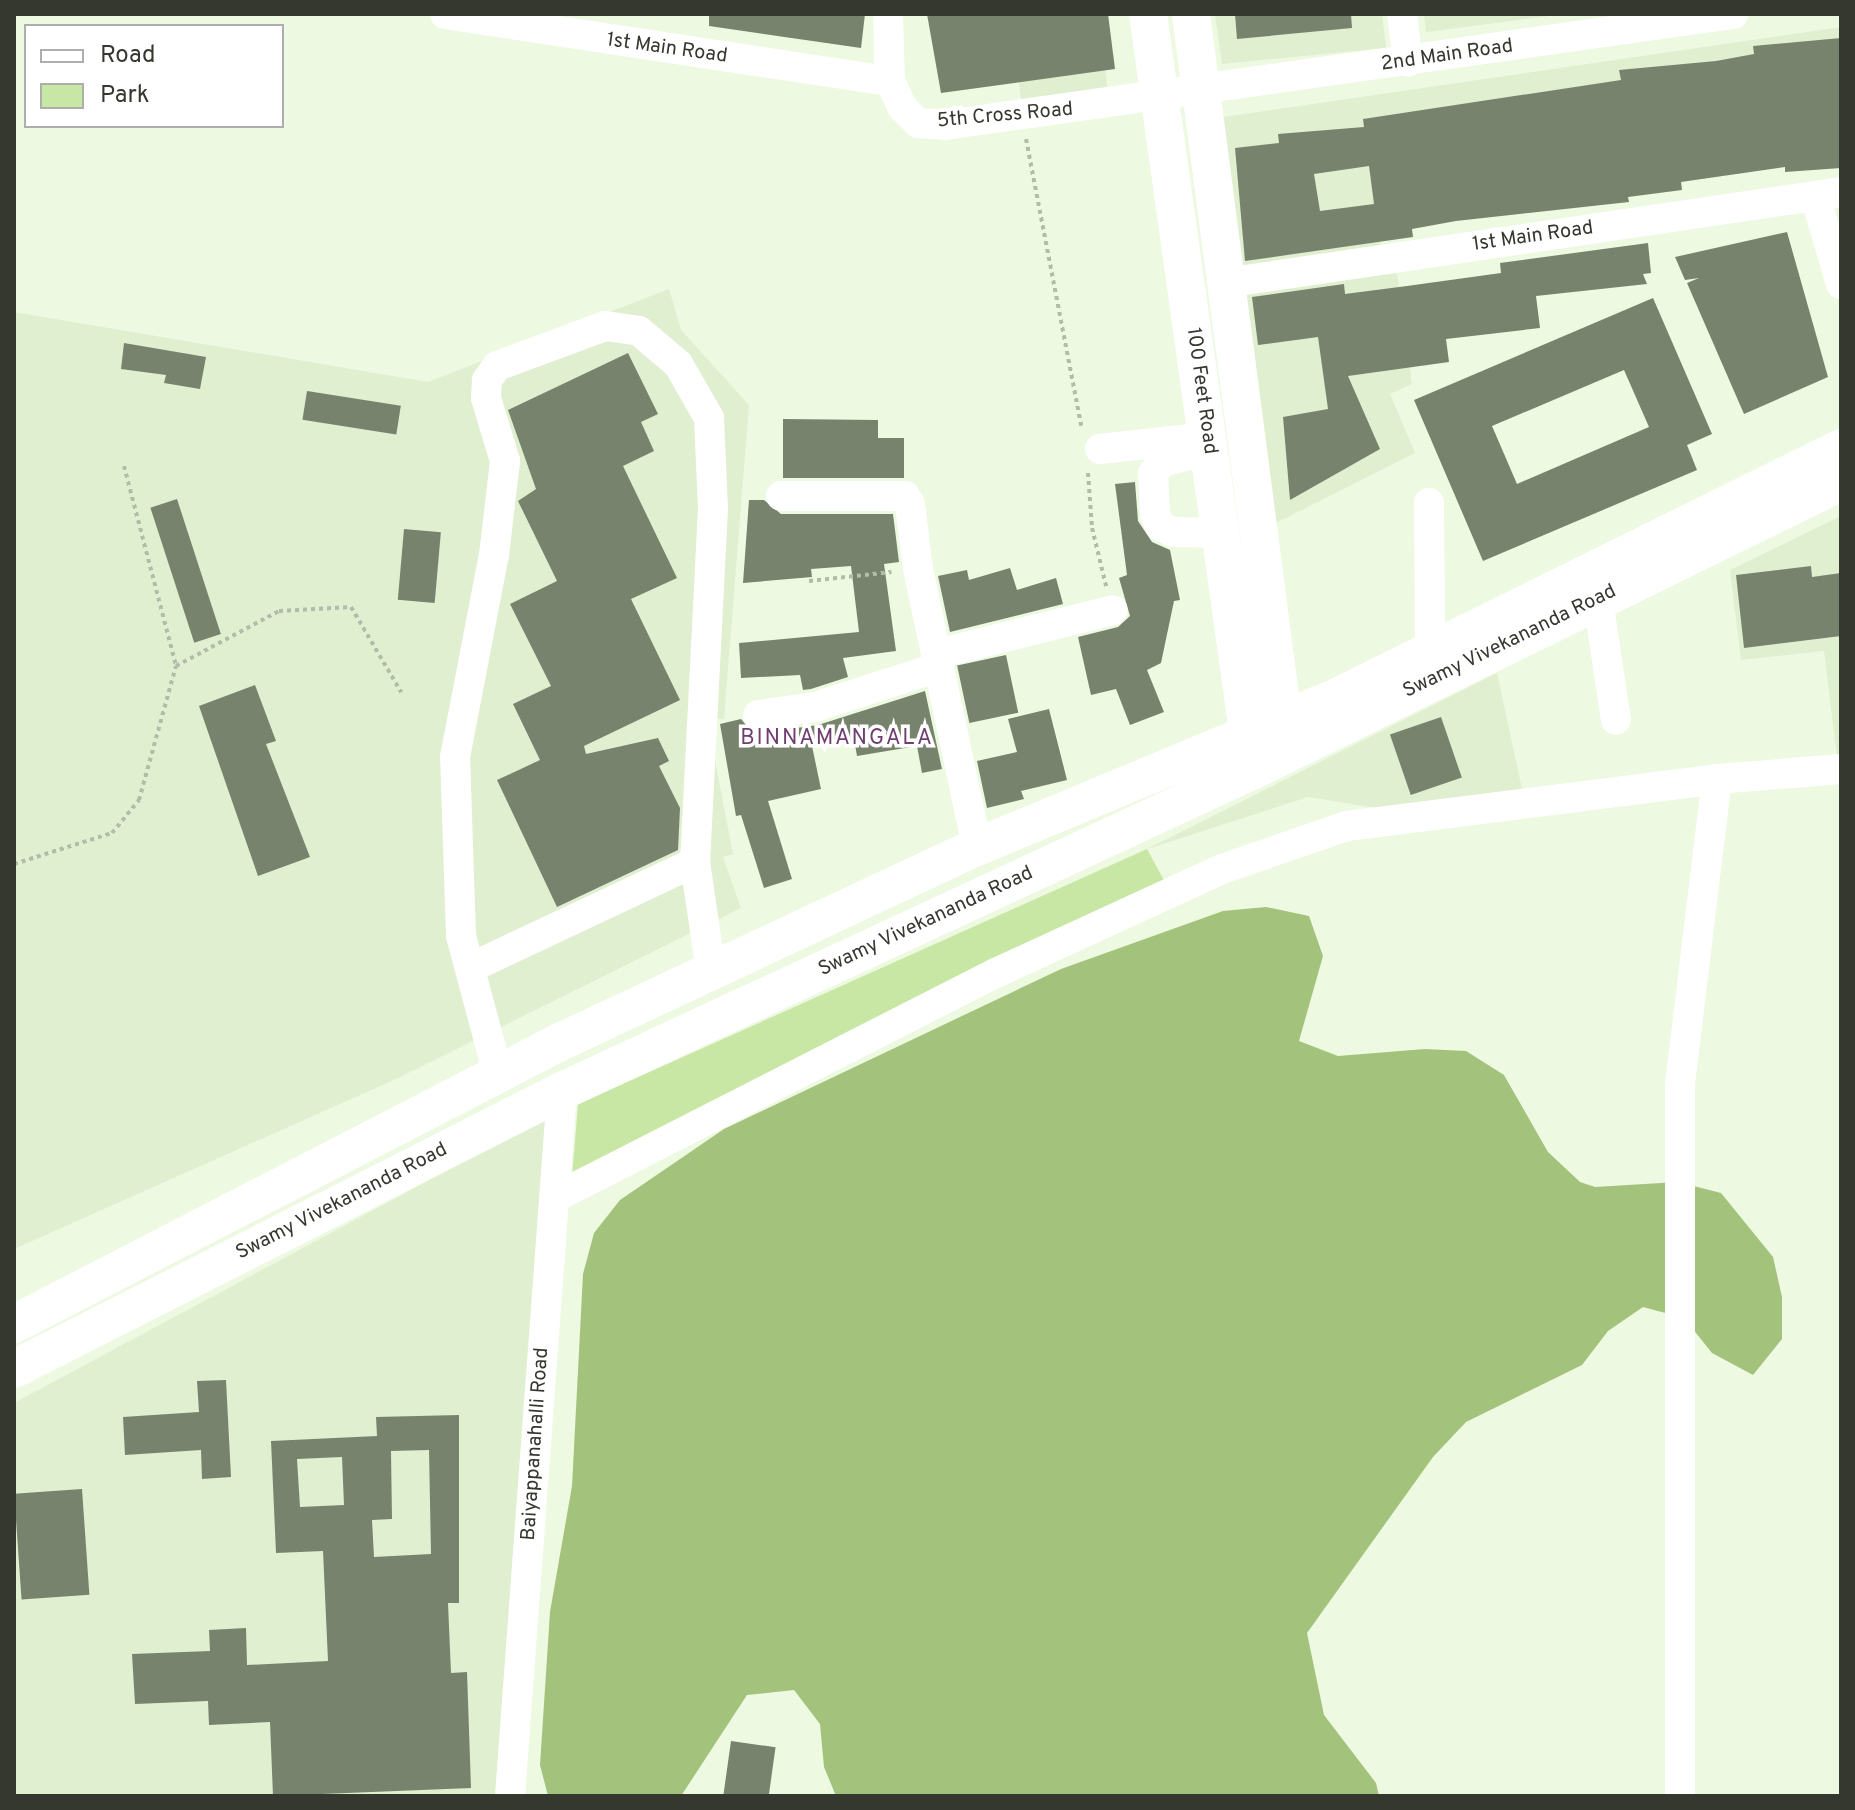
<!DOCTYPE html>
<style>
body{margin:0}
#map{position:relative;width:1855px;height:1810px;overflow:hidden;background:#edf9e0;font-family:Overpass,sans-serif}
div>[style]{position:absolute}
.built>*{inset:0;background:#dfefcf}
.green>*{inset:0;background:#c8e7a5}
.forest>*{inset:0;background:#a3c37c}
.building>*{inset:0;background:#78836d;transform-origin:0 0}
.path>*{height:4px;margin-top:-2px;transform-origin:0;background:repeating-linear-gradient(90deg,#b2bca8 0 4px,transparent 0 8px)}
.minor>*{height:30px;margin:-15px;padding:0 15px;transform-origin:15px;border-radius:15px;background:#fff}
.major>*{height:38px;margin:-19px;padding:0 19px;transform-origin:19px;border-radius:19px;background:#fff}
span{translate:-50% -50%;white-space:nowrap;text-align:center;line-height:1.15;-webkit-text-stroke:7px #fff;paint-order:stroke}
.street-label{font-size:20px;color:#34382f}
.neighbourhood-label{font-size:22px;color:#703e70;letter-spacing:2px}
.frame{position:absolute;inset:0;border:16px solid #34382f;pointer-events:none}
.legend{position:absolute;left:24px;top:24px;width:260px;height:104px;box-sizing:border-box;background:#fff;border:2px solid #aeafac;margin:0;padding:10px 14px;list-style:none;font-size:24px;color:#34382f}
.legend li{display:flex;align-items:center;gap:16px;height:40px}
.legend b{width:40px;border:2px solid #aeafac}
</style>
<div id="map">
<div class="built">
<div style="clip-path:polygon(1010px 14px,1098px 14px,1108px 91px,1021px 100px)"></div>
<div style="clip-path:polygon(1215px 14px,1382px 14px,1386px 48px,1222px 64px)"></div>
<div style="clip-path:polygon(1424px 14px,1564px 14px,1426px 32px)"></div>
<div style="clip-path:polygon(1841px 27px,1841px 104px,1370px 173px,1381px 249px,1239px 270px,1217px 118px)"></div>
<div style="clip-path:polygon(1397px 273px,1412px 384px,1390px 394px,1415px 453px,1274px 524px,1245px 293px)"></div>
<div style="clip-path:polygon(669px 289px,681px 330px,749px 405px,724px 719px,712px 718px,712px 745px,733px 854px,723px 857px,741px 908px,396px 1079px,14px 1249px,14px 312px,428px 382px)"></div>
<div style="clip-path:polygon(1841px 516px,1841px 757px,1837px 757px,1824px 651px,1741px 660px,1730px 570px)"></div>
<div style="clip-path:polygon(1497px 673px,1522px 789px,1408px 813px,1308px 797px,1147px 849px)"></div>
<div style="clip-path:polygon(547px 1117px,499px 1796px,14px 1796px,14px 1403px)"></div>
</div>
<div class="green">
<div style="clip-path:polygon(1147px 849px,1166px 884px,572px 1178px,578px 1104px)"></div>
</div>
<div class="forest">
<div style="clip-path:polygon(1266px 907px,1309px 916px,1323px 956px,1299px 1041px,1338px 1056px,1425px 1049px,1466px 1051px,1504px 1075px,1548px 1152px,1580px 1182px,1595px 1187px,1678px 1182px,1721px 1193px,1773px 1257px,1782px 1297px,1782px 1339px,1753px 1375px,1712px 1353px,1684px 1318px,1643px 1307px,1608px 1331px,1582px 1365px,1466px 1422px,1433px 1457px,1307px 1633px,1324px 1715px,1376px 1783px,1379px 1796px,836px 1796px,824px 1767px,820px 1724px,794px 1690px,747px 1695px,681px 1796px,548px 1796px,540px 1765px,550px 1612px,572px 1486px,583px 1274px,594px 1233px,620px 1200px,724px 1129px,1061px 969px,1223px 911px)"></div>
</div>
<div class="building">
<div style="clip-path:polygon(709px 14px,865px 14px,861px 48px,709px 26px)"></div>
<div style="clip-path:polygon(927px 14px,1108px 14px,1115px 69px,941px 93px)"></div>
<div style="clip-path:polygon(1235px 14px,1351px 14px,1352px 28px,1237px 39px)"></div>
<div style="clip-path:polygon(evenodd,1841px 38px,1841px 168px,1785px 172px,1785px 167px,1681px 182px,1682px 190px,1628px 197px,1629px 202px,1456px 221px,1412px 229px,1413px 237px,1245px 261px,1235px 148px,1279px 143px,1278px 134px,1364px 127px,1363px 119px,1621px 80px,1619px 70px,1716px 61px,1754px 54px,1753px 46px,1841px 38px,1369px 166px,1374px 204px,1320px 211px,1314px 174px,1369px 166px)"></div>
<div style="clip-path:polygon(1787px 232px,1828px 377px,1744px 414px,1687px 283px,1699px 278px,1685px 280px,1675px 257px)"></div>
<div style="clip-path:polygon(1648px 243px,1651px 273px,1643px 274px,1647px 284px,1536px 296px,1540px 328px,1446px 339px,1449px 362px,1348px 376px,1380px 449px,1290px 500px,1283px 417px,1328px 409px,1318px 337px,1258px 345px,1252px 297px,1344px 284px,1345px 294px,1407px 286px,1501px 273px,1500px 263px)"></div>
<div style="clip-path:polygon(evenodd,1653px 298px,1712px 434px,1687px 445px,1697px 470px,1483px 561px,1414px 400px,1653px 298px,1624px 370px,1649px 427px,1517px 484px,1492px 426px,1624px 370px)"></div>
<div style="clip-path:polygon(124px 343px,206px 357px,200px 389px,164px 383px,166px 375px,121px 369px)"></div>
<div style="clip-path:polygon(628px 353px,658px 414px,641px 422px,654px 451px,623px 466px,677px 578px,631px 599px,680px 700px,584px 746px,586px 754px,658px 738px,669px 761px,659px 766px,680px 808px,678px 850px,557px 907px,497px 780px,540px 760px,513px 704px,551px 686px,510px 604px,557px 581px,518px 501px,536px 489px,508px 410px)"></div>
<div style="left:307px;top:391px;width:95px;height:29px;rotate:9deg"></div>
<div style="clip-path:polygon(783px 419px,878px 420px,878px 438px,904px 438px,904px 478px,783px 478px)"></div>
<div style="clip-path:polygon(1135px 482px,1138px 521px,1152px 542px,1170px 550px,1180px 600px,1174px 601px,1161px 663px,1147px 670px,1164px 712px,1130px 725px,1116px 689px,1091px 695px,1078px 637px,1118px 627px,1130px 616px,1119px 578px,1127px 575px,1115px 484px)"></div>
<div style="left:177px;top:499px;width:142px;height:28px;rotate:72deg"></div>
<div style="clip-path:polygon(749px 500px,764px 500px,781px 514px,893px 514px,899px 562px,884px 564px,896px 651px,843px 658px,848px 677px,811px 689px,803px 690px,800px 675px,741px 678px,739px 643px,859px 632px,851px 566px,811px 569px,812px 577px,743px 583px)"></div>
<div style="left:404px;top:529px;width:37px;height:71px;rotate:5deg"></div>
<div style="clip-path:polygon(1811px 566px,1812px 577px,1841px 573px,1841px 636px,1744px 648px,1736px 575px)"></div>
<div style="clip-path:polygon(1010px 568px,1017px 590px,1056px 578px,1063px 604px,950px 632px,938px 576px,967px 570px,969px 580px)"></div>
<div style="left:1006px;top:655px;width:59px;height:50px;rotate:78deg"></div>
<div style="clip-path:polygon(255px 685px,276px 741px,266px 744px,310px 857px,258px 876px,199px 706px)"></div>
<div style="clip-path:polygon(925px 691px,942px 769px,922px 773px,917px 746px,857px 756px,854px 739px,812px 746px,821px 789px,768px 801px,792px 879px,764px 888px,741px 815px,736px 816px,720px 724px,741px 719px,751px 731px,760px 733px,818px 725px)"></div>
<div style="clip-path:polygon(1049px 709px,1067px 780px,1021px 791px,1024px 799px,987px 808px,977px 761px,1017px 752px,1008px 719px)"></div>
<div style="left:1441px;top:717px;width:64px;height:54px;rotate:71deg"></div>
<div style="clip-path:polygon(226px 1380px,231px 1477px,202px 1479px,201px 1450px,125px 1455px,123px 1417px,199px 1412px,197px 1381px)"></div>
<div style="clip-path:polygon(evenodd,459px 1415px,459px 1603px,448px 1603px,451px 1673px,467px 1672px,471px 1788px,273px 1796px,270px 1722px,209px 1725px,208px 1701px,135px 1704px,132px 1654px,210px 1651px,209px 1630px,246px 1628px,247px 1665px,328px 1661px,323px 1551px,276px 1553px,271px 1441px,377px 1436px,376px 1417px,459px 1415px,429px 1450px,431px 1554px,374px 1557px,372px 1520px,392px 1519px,391px 1451px,429px 1450px,459px 1415px,342px 1457px,344px 1505px,300px 1507px,297px 1459px,342px 1457px)"></div>
<div style="left:82px;top:1489px;width:106px;height:68px;rotate:86deg"></div>
<div style="left:731px;top:1741px;width:45px;height:56px;rotate:8deg"></div>
</div>
<div class="path">
<div style="left:1026px;top:139px;width:295px;rotate:79.1deg"></div>
<div style="left:124px;top:466px;width:207px;rotate:75.4deg"></div>
<div style="left:1088px;top:473px;width:55px;rotate:85.8deg"></div>
<div style="left:1092px;top:528px;width:60px;rotate:76.4deg"></div>
<div style="left:809px;top:581px;width:83px;rotate:-6.2deg"></div>
<div style="left:14px;top:864px;width:103px;rotate:-17.6deg"></div>
<div style="left:112px;top:833px;width:43px;rotate:-50.7deg"></div>
<div style="left:139px;top:800px;width:139px;rotate:-74.6deg"></div>
<div style="left:176px;top:666px;width:117px;rotate:-28.1deg"></div>
<div style="left:279px;top:611px;width:72px;rotate:-3.2deg"></div>
<div style="left:351px;top:607px;width:99px;rotate:59.5deg"></div>
</div>
<div class="minor">
<div style="left:445px;top:14px;width:450px;rotate:8.6deg"></div>
<div style="left:888px;top:14px;width:67px;rotate:88.3deg"></div>
<div style="left:890px;top:81px;width:29px;rotate:65deg"></div>
<div style="left:902px;top:107px;width:23px;rotate:45deg"></div>
<div style="left:918px;top:123px;width:27px;rotate:4deg"></div>
<div style="left:945px;top:125px;width:796px;rotate:-8.02deg"></div>
<div style="left:1402px;top:14px;width:48px;rotate:82.9deg"></div>
<div style="left:1815px;top:196px;width:92px;rotate:73.5deg"></div>
<div style="left:1225px;top:283px;width:623px;rotate:-8.4deg"></div>
<div style="left:1100px;top:449px;width:91px;rotate:-6.3deg"></div>
<div style="left:1209px;top:450px;width:49px;rotate:165.7deg"></div>
<div style="left:1162px;top:462px;width:14px;rotate:129deg"></div>
<div style="left:1153px;top:473px;width:41px;rotate:87.2deg"></div>
<div style="left:1155px;top:514px;width:13px;rotate:67deg"></div>
<div style="left:1160px;top:526px;width:14px;rotate:25deg"></div>
<div style="left:1173px;top:532px;width:47px;rotate:1.2deg"></div>
<div style="left:781px;top:496px;width:124px"></div>
<div style="left:905px;top:496px;width:9px;rotate:58deg"></div>
<div style="left:910px;top:504px;width:65px;rotate:83deg"></div>
<div style="left:918px;top:569px;width:284px;rotate:78deg"></div>
<div style="left:1429px;top:503px;width:148px;rotate:89.6deg"></div>
<div style="left:1598px;top:600px;width:121px;rotate:81.5deg"></div>
<div style="left:937px;top:654px;width:181px;rotate:-14deg"></div>
<div style="left:758px;top:715px;width:58px;rotate:-8deg"></div>
<div style="left:815px;top:707px;width:130px;rotate:-17.9deg"></div>
<div style="left:470px;top:968px;width:249px;rotate:-25.2deg"></div>
<div style="left:695px;top:862px;width:111px;rotate:81.7deg"></div>
<div style="left:498px;top:1074px;width:143px;rotate:-105deg"></div>
<div style="left:461px;top:936px;width:179px;rotate:-91.9deg"></div>
<div style="left:455px;top:757px;width:206px;rotate:-79.1deg"></div>
<div style="left:494px;top:555px;width:95px;rotate:-83.3deg"></div>
<div style="left:505px;top:461px;width:66px;rotate:-106.8deg"></div>
<div style="left:486px;top:398px;width:18px;rotate:-87deg"></div>
<div style="left:487px;top:380px;width:17px;rotate:-54deg"></div>
<div style="left:497px;top:366px;width:115px;rotate:-20.3deg"></div>
<div style="left:605px;top:326px;width:34px;rotate:8deg"></div>
<div style="left:639px;top:331px;width:51px;rotate:40.2deg"></div>
<div style="left:678px;top:364px;width:62px;rotate:60.1deg"></div>
<div style="left:709px;top:418px;width:90px;rotate:87.5deg"></div>
<div style="left:713px;top:508px;width:354px;rotate:92.9deg"></div>
<div style="left:554px;top:1198px;width:496px;rotate:-27deg"></div>
<div style="left:996px;top:973px;width:249px;rotate:-24.7deg"></div>
<div style="left:1222px;top:869px;width:132px;rotate:-19deg"></div>
<div style="left:1347px;top:826px;width:373px;rotate:-7.2deg"></div>
<div style="left:1717px;top:779px;width:124px;rotate:-4.6deg"></div>
<div style="left:510px;top:1796px;width:707px;rotate:-85.78deg"></div>
<div style="left:1680px;top:1796px;width:712px;rotate:-90deg"></div>
<div style="left:1680px;top:1084px;width:307px;rotate:-83.1deg"></div>
</div>
<div class="major">
<div style="left:1148px;top:14px;width:725px;rotate:82.07deg"></div>
<div style="left:1248px;top:732px;width:24px;rotate:71deg"></div>
<div style="left:1191px;top:14px;width:733px;rotate:82.56deg"></div>
<div style="left:14px;top:1324px;width:615px;rotate:-27.32deg"></div>
<div style="left:560px;top:1042px;width:460px;rotate:-25.1deg"></div>
<div style="left:977px;top:847px;width:390px;rotate:-22.6deg"></div>
<div style="left:1337px;top:697px;width:562px;rotate:-26.29deg"></div>
<div style="left:14px;top:1369px;width:614px;rotate:-26.9deg"></div>
<div style="left:562px;top:1091px;width:770px;rotate:-24.9deg"></div>
<div style="left:1260px;top:767px;width:647px;rotate:-26.13deg"></div>
</div>
<div class="street-label">
<span style="left:667px;top:49px;rotate:8deg">1st Main Road</span>
<span style="left:1447px;top:56px;rotate:-8deg">2nd Main Road</span>
<span style="left:1005px;top:116px;rotate:-5deg">5th Cross Road</span>
<span style="left:1533px;top:237px;rotate:-8deg">1st Main Road</span>
<span style="left:1201px;top:391px;rotate:82deg">100 Feet Road</span>
<span style="left:1510px;top:642px;rotate:-26deg">Swamy Vivekananda Road</span>
<span style="left:926px;top:922px;rotate:-25deg">Swamy Vivekananda Road</span>
<span style="left:342px;top:1202px;rotate:-27deg">Swamy Vivekananda Road</span>
<span style="left:536px;top:1444px;rotate:-86deg">Baiyappanahalli Road</span>
</div>
<div class="neighbourhood-label">
<span style="left:837px;top:739px">BINNAMANGALA</span>
</div>
<div class="frame"></div>
<ul class="legend">
<li><b style="height:10px;background:#fff"></b>Road</li>
<li><b style="height:22px;background:#c8e7a5"></b>Park</li>
</ul>
</div>
